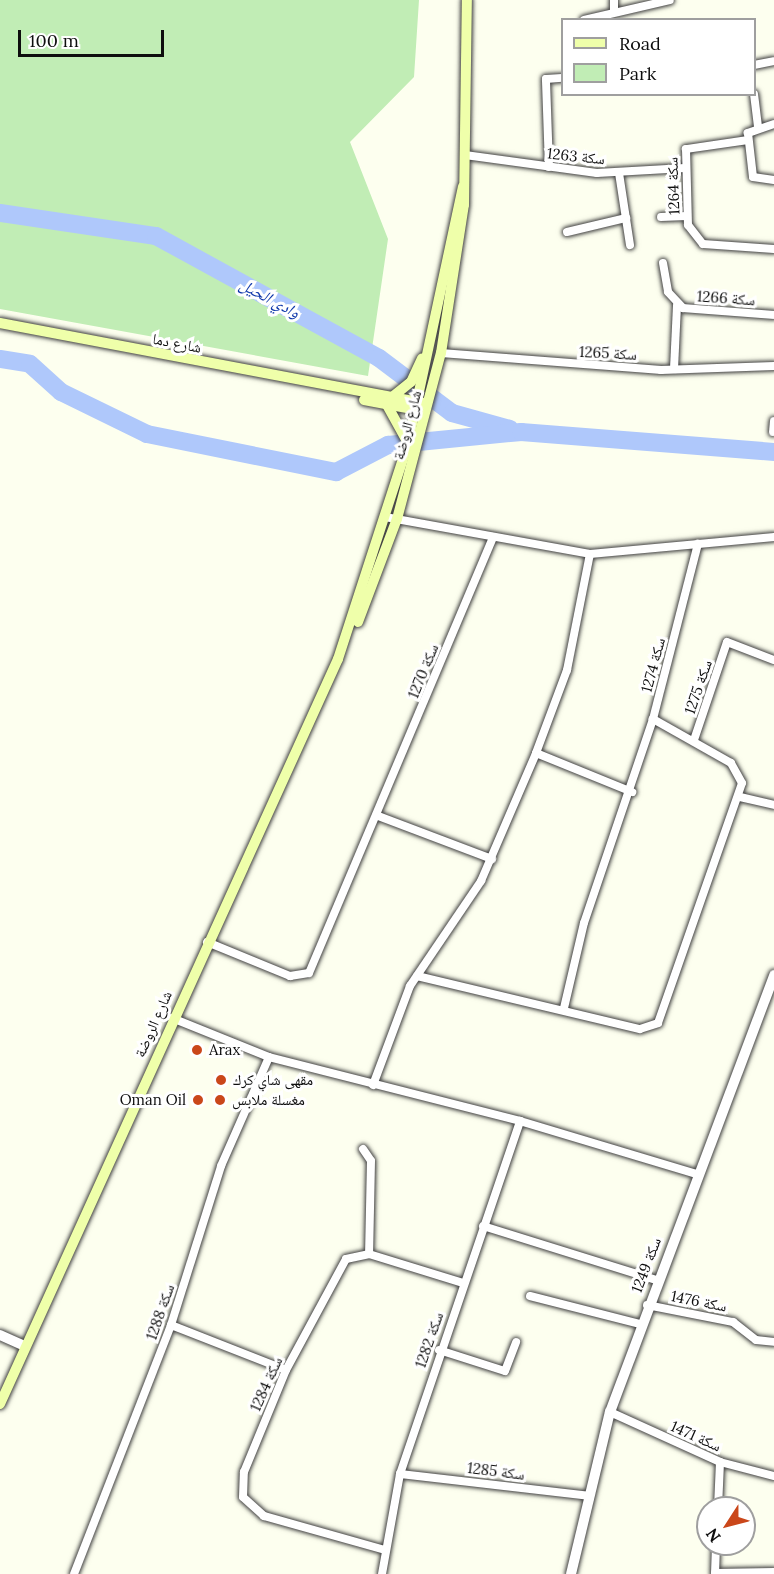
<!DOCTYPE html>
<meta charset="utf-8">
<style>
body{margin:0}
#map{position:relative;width:774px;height:1574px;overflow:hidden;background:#fdffef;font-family:Lora,"Noto Naskh Arabic",serif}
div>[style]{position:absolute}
.green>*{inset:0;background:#c1edb5}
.river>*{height:18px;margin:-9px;padding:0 9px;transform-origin:9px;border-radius:9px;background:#afc8fb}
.roads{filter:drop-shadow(0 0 2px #414141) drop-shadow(0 0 2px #414141)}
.minor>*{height:8px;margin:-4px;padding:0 4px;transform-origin:4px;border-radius:4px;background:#fff}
.tertiary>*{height:10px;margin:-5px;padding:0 5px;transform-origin:5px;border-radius:5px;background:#fff}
.secondary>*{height:10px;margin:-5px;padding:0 5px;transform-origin:5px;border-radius:5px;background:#efffaa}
.dots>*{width:16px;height:16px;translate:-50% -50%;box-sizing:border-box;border:3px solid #fff;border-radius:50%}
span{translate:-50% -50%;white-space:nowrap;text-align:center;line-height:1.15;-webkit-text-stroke:6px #fff;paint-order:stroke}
.street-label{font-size:15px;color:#0e0e0e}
.poi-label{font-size:15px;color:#0e0e0e}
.left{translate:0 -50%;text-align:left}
.right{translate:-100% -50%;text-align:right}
.water-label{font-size:16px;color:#0d36aa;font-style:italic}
.legend{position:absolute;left:561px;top:18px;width:195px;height:78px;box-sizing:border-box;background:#fff;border:2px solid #9f9f9f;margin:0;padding:8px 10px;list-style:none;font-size:18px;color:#0e0e0e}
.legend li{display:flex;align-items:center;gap:12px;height:30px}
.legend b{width:30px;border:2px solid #9f9f9f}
.north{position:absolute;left:696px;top:1496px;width:60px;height:60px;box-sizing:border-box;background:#fff;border:2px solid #9f9f9f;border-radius:50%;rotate:234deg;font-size:16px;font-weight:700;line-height:24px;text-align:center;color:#0e0e0e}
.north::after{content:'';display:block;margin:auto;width:21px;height:27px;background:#ca471a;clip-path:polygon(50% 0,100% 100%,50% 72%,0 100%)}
.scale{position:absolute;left:18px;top:30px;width:146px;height:27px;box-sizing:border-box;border:3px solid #0e0e0e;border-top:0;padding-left:8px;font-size:18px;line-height:21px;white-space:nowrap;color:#0e0e0e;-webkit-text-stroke:4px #fff;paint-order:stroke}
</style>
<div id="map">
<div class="green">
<div style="clip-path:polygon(0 0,419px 0,414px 77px,350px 142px,388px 239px,368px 376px,0 309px)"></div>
</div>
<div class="river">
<div style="left:0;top:213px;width:158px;rotate:8.4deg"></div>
<div style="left:156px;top:236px;width:254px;rotate:28.7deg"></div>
<div style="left:379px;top:358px;width:91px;rotate:37deg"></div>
<div style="left:452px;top:413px;width:60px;rotate:15.4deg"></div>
<div style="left:0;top:359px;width:30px;rotate:9deg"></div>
<div style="left:30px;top:364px;width:42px;rotate:42.1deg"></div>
<div style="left:61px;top:392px;width:96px;rotate:26deg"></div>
<div style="left:147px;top:434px;width:193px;rotate:11.4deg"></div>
<div style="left:336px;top:472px;width:59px;rotate:-27.4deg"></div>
<div style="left:388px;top:445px;width:134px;rotate:-5.6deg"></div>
<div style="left:521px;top:432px;width:254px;rotate:4.5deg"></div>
</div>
<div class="roads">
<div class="minor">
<div style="left:614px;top:0;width:10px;rotate:90deg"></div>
<div style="left:584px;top:20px;width:88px;rotate:-13.1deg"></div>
<div style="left:754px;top:65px;width:20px;rotate:-11deg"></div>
<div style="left:754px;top:94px;width:32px;rotate:83deg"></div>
<div style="left:774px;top:124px;width:28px;rotate:161deg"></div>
<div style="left:748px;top:133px;width:44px;rotate:83.5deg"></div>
<div style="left:753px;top:177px;width:21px;rotate:8deg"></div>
<div style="left:748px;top:140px;width:63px;rotate:171.7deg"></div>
<div style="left:686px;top:149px;width:76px;rotate:88.5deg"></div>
<div style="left:688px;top:225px;width:24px;rotate:52deg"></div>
<div style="left:703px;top:244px;width:71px;rotate:4deg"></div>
<div style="left:465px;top:155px;width:133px;rotate:7.8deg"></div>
<div style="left:597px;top:173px;width:88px;rotate:-3.3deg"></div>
<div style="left:549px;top:167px;width:88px;rotate:-92deg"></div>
<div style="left:546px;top:79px;width:16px;rotate:-4deg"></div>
<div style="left:619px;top:173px;width:73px;rotate:81.3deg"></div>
<div style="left:661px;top:217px;width:26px;rotate:-2deg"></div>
<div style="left:567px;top:232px;width:61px;rotate:-13.3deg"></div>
<div style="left:663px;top:263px;width:29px;rotate:80deg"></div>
<div style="left:668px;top:292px;width:22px;rotate:47deg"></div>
<div style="left:683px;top:308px;width:91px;rotate:4.4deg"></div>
<div style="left:441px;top:353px;width:221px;rotate:4.4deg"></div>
<div style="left:661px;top:370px;width:113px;rotate:-2deg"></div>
<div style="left:674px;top:369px;width:64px;rotate:-87.3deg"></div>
<div style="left:773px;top:432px;width:11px;rotate:-85deg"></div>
<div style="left:385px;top:517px;width:208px;rotate:10.2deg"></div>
<div style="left:590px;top:554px;width:185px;rotate:-5.3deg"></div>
<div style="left:694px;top:740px;width:103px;rotate:-71.4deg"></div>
<div style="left:727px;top:642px;width:50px;rotate:21deg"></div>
<div style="left:536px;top:753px;width:104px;rotate:22.1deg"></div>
<div style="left:740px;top:797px;width:35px;rotate:13deg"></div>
<div style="left:378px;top:816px;width:122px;rotate:20.7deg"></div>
<div style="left:207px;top:942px;width:90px;rotate:22.3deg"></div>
<div style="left:290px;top:976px;width:19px;rotate:-9deg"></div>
<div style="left:309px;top:973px;width:473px;rotate:-67.1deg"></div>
<div style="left:417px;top:976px;width:229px;rotate:13.4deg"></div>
<div style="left:640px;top:1029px;width:19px;rotate:-18deg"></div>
<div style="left:658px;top:1023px;width:254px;rotate:-70.7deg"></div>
<div style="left:742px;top:783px;width:23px;rotate:-119deg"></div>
<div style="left:731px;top:763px;width:90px;rotate:-150.6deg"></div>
<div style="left:564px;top:1008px;width:87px;rotate:-76.8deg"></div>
<div style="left:584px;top:923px;width:215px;rotate:-71.3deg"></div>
<div style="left:653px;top:719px;width:181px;rotate:-75.6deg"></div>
<div style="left:172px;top:1018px;width:105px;rotate:21.9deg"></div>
<div style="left:269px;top:1057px;width:259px;rotate:14.3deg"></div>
<div style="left:520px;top:1121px;width:185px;rotate:16.7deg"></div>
<div style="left:373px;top:1085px;width:106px;rotate:-69.5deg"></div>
<div style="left:410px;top:986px;width:127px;rotate:-55.9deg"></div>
<div style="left:481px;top:881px;width:139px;rotate:-66.7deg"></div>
<div style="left:536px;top:753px;width:89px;rotate:-69.5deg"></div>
<div style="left:567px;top:670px;width:118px;rotate:-78.8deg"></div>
<div style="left:363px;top:1149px;width:14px;rotate:56deg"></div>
<div style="left:371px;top:1161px;width:93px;rotate:91.2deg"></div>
<div style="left:483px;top:1226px;width:181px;rotate:17.3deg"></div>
<div style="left:530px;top:1296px;width:114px;rotate:14.3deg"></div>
<div style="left:647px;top:1305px;width:88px;rotate:11.2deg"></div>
<div style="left:733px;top:1322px;width:29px;rotate:38deg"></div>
<div style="left:756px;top:1340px;width:18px;rotate:6deg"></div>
<div style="left:171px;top:1325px;width:123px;rotate:21.4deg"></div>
<div style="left:439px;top:1350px;width:69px;rotate:17.7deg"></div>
<div style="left:505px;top:1371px;width:31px;rotate:-69deg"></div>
<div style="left:610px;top:1412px;width:121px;rotate:24.4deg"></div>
<div style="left:720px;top:1462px;width:56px;rotate:14.5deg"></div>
<div style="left:400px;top:1474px;width:190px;rotate:6.6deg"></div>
<div style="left:718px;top:1508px;width:46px;rotate:-87.5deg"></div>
<div style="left:385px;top:1550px;width:126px;rotate:-164.3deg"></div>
<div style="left:264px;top:1516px;width:28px;rotate:-138deg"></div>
<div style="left:243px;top:1497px;width:25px;rotate:-88deg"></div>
<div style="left:244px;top:1472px;width:110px;rotate:-67.6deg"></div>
<div style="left:286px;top:1370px;width:126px;rotate:-61.6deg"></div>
<div style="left:346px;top:1259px;width:24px;rotate:-12deg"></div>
<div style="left:369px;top:1254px;width:98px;rotate:17.1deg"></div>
<div style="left:715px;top:1573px;width:59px;rotate:-1deg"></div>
<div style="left:74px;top:1574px;width:267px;rotate:-68.7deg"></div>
<div style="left:171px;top:1325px;width:167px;rotate:-72.5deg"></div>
<div style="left:221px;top:1166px;width:119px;rotate:-66.2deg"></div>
<div style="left:382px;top:1574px;width:102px;rotate:-79.8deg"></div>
<div style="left:400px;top:1474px;width:373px;rotate:-71.2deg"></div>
<div style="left:715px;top:1574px;width:30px;rotate:-88deg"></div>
</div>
<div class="tertiary">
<div style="left:0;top:1335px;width:27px;rotate:24deg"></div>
<div style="left:571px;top:1574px;width:167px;rotate:-76.5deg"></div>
<div style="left:610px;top:1412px;width:467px;rotate:-69.4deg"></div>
</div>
<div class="secondary">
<div style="left:0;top:323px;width:431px;rotate:10.7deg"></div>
<div style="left:391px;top:398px;width:26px;rotate:-39deg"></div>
<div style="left:411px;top:382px;width:26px;rotate:-65deg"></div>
<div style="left:364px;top:400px;width:60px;rotate:10.6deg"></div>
<div style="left:387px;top:405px;width:43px;rotate:61.1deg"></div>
<div style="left:358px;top:622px;width:110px;rotate:-69.3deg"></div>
<div style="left:397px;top:519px;width:172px;rotate:-75.2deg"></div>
<div style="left:441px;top:353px;width:150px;rotate:-81.2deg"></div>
<div style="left:464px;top:205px;width:205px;rotate:-89.2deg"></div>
<div style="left:0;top:1404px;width:818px;rotate:-65.6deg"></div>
<div style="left:338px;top:659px;width:227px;rotate:-72deg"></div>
<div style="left:408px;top:443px;width:262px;rotate:-77.9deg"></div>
</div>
</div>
<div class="dots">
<div style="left:197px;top:1050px;background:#ca471a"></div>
<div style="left:221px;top:1080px;background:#ca471a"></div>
<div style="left:198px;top:1100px;background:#ca471a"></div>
<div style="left:220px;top:1100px;background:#ca471a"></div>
</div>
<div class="street-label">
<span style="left:576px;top:156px;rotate:6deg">سكة 1263</span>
<span style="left:673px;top:186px;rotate:-92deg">سكة 1264</span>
<span style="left:726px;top:298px;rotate:4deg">سكة 1266</span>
<span style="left:177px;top:343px;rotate:11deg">شارع دما</span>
<span style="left:608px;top:353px;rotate:3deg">سكة 1265</span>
<span style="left:407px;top:425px;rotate:-75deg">شارع الروضة</span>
<span style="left:653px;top:665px;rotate:-75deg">سكة 1274</span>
<span style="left:423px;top:671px;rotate:-68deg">سكة 1270</span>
<span style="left:698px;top:687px;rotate:-71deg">سكة 1275</span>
<span style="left:153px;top:1024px;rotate:-66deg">شارع الروضة</span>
<span style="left:646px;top:1265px;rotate:-69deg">سكة 1249</span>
<span style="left:699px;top:1301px;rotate:11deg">سكة 1476</span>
<span style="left:160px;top:1312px;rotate:-71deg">سكة 1288</span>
<span style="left:429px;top:1340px;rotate:-71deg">سكة 1282</span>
<span style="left:266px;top:1384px;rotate:-66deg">سكة 1284</span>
<span style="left:696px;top:1436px;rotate:24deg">سكة 1471</span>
<span style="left:496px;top:1471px;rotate:7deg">سكة 1285</span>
</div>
<div class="poi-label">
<span class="left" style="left:209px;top:1050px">Arax</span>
<span class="left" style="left:233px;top:1080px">مقهى شاي كرك</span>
<span class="right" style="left:186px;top:1100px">Oman Oil</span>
<span class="left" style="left:232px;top:1100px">مغسلة ملابس</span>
</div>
<div class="water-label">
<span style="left:270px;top:298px;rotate:28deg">وادي الحيل</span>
</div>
<ul class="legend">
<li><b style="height:8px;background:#efffaa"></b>Road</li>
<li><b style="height:16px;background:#c1edb5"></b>Park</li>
</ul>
<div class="north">N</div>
<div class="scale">100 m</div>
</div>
